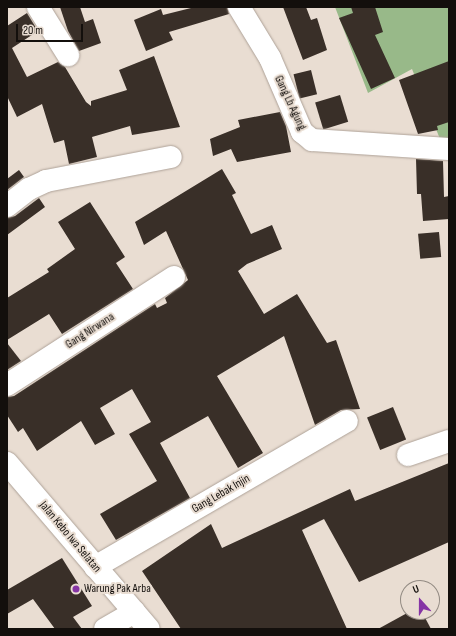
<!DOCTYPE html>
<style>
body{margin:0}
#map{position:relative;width:456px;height:636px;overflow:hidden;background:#e9ddd2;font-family:"Sofia Sans Condensed",sans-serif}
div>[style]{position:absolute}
.green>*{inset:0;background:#98b989}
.building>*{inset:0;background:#392f28;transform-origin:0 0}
.roads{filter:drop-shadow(0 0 1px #aea298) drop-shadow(0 0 1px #aea298)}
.minor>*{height:22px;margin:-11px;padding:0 11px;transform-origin:11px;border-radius:11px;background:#fff}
.dots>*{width:11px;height:11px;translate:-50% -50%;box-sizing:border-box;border:2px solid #e9ddd2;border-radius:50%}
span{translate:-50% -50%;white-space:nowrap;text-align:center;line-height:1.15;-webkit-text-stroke:4px #e9ddd2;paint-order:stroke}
.street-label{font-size:12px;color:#130f0c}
.poi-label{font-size:12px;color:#130f0c}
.left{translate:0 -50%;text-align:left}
.frame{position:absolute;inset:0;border:8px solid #130f0c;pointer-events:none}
.north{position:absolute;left:400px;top:580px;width:40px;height:40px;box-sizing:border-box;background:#e9ddd2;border:1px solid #938b83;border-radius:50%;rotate:339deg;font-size:11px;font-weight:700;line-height:16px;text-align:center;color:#130f0c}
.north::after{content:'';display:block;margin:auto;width:14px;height:18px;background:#8635a5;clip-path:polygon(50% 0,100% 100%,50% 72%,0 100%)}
.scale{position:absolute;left:16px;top:24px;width:67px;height:18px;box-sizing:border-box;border:2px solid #130f0c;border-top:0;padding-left:5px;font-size:12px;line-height:14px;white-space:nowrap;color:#130f0c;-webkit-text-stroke:3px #e9ddd2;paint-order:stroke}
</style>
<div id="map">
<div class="green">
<div style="clip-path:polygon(335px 7px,449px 7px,449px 155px,446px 154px,412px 69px,368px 93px)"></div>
</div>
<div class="building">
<div style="clip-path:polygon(60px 7px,80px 7px,85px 22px,93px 19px,101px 43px,79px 51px,68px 31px)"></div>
<div style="clip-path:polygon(195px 7px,227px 7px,229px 14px,169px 32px,173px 40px,146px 51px,134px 20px,161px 9px,163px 15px)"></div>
<div style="clip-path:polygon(283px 7px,306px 7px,311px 20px,317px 18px,327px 50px,303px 60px)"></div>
<div style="clip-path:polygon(351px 7px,375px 7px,383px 32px,375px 35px,395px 78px,371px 89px,339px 18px,353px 13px)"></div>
<div style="clip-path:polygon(27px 13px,38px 31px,12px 48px,27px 77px,58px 62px,65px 67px,86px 102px,91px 106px,91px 101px,127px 90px,119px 70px,154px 56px,180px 127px,132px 135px,130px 126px,92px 137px,97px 157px,69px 164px,64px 140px,54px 143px,42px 104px,17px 117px,7px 96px,7px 26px)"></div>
<div style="clip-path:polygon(449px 61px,449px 122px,437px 126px,438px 130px,418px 134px,399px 80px)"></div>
<div style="left:311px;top:70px;width:25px;height:18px;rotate:76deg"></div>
<div style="left:340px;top:95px;width:28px;height:26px;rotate:73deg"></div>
<div style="clip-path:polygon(280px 112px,286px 126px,291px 152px,237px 162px,231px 149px,213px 156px,210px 139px,240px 127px,238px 120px)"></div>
<div style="clip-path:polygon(416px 159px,443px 161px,444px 197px,449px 196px,449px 219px,423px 221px,421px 194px,417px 194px)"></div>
<div style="clip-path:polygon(222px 169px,236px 193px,232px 195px,251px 234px,272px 225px,282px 249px,247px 264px,238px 271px,264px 314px,297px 294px,327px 343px,336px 340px,360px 409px,341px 410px,315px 425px,284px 336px,217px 376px,263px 453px,238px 468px,208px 416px,160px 443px,190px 498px,116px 540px,100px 514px,157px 481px,129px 434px,151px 422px,132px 389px,100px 408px,115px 434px,95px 445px,81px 421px,37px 451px,23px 428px,18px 432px,7px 415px,7px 397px,14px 396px,155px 304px,157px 308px,167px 303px,165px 298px,188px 280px,166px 231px,144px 245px,135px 222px)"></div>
<div style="clip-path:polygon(19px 170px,24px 177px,7px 190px,7px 179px)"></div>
<div style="clip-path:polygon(39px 198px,45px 207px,7px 235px,7px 218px,15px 216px)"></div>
<div style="clip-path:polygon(90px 202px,125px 257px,116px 263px,133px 289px,62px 334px,49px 314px,7px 340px,7px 298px,49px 272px,47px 269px,75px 249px,58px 222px)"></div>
<div style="left:439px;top:232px;width:25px;height:21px;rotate:85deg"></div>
<div style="clip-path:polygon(7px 343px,21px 361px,7px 370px)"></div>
<div style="left:393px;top:407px;width:35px;height:28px;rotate:68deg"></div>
<div style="clip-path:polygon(449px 463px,449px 542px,359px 582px,324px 519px,302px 530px,347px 629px,181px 629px,142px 571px,211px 524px,222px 548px,350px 489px,355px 501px)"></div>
<div style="clip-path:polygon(62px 558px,92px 606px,73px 617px,82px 629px,55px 629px,33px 599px,7px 614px,7px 590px)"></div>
<div style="clip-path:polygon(409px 612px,422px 612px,431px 629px,378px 629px)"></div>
</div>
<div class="roads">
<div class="minor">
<div style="left:38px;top:7px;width:57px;rotate:58deg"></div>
<div style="left:239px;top:7px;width:60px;rotate:58.7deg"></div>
<div style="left:270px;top:58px;width:81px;rotate:66.6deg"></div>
<div style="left:302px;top:132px;width:13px;rotate:39deg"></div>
<div style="left:312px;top:140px;width:137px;rotate:3.8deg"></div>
<div style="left:7px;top:206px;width:28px;rotate:-38deg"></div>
<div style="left:29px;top:189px;width:19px;rotate:-25deg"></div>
<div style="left:46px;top:181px;width:127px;rotate:-10.9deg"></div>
<div style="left:7px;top:385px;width:199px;rotate:-32.9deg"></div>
<div style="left:408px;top:455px;width:43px;rotate:-18.9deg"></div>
<div style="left:7px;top:463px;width:218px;rotate:49.5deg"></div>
<div style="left:95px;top:567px;width:291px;rotate:-30.1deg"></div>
<div style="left:105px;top:629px;width:34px;rotate:-30deg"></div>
</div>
</div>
<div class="dots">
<div style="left:76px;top:589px;background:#8635a5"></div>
</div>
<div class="street-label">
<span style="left:290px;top:103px;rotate:65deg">Gang Lb Agung</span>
<span style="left:90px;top:331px;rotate:-33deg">Gang Nirwana</span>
<span style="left:221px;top:494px;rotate:-30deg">Gang Lebak Injin</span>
<span style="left:70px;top:537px;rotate:50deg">Jalan Kebo Iwa Selatan</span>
</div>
<div class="poi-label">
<span class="left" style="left:84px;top:589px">Warung Pak Arba</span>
</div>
<div class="frame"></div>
<div class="north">U</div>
<div class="scale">20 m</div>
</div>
